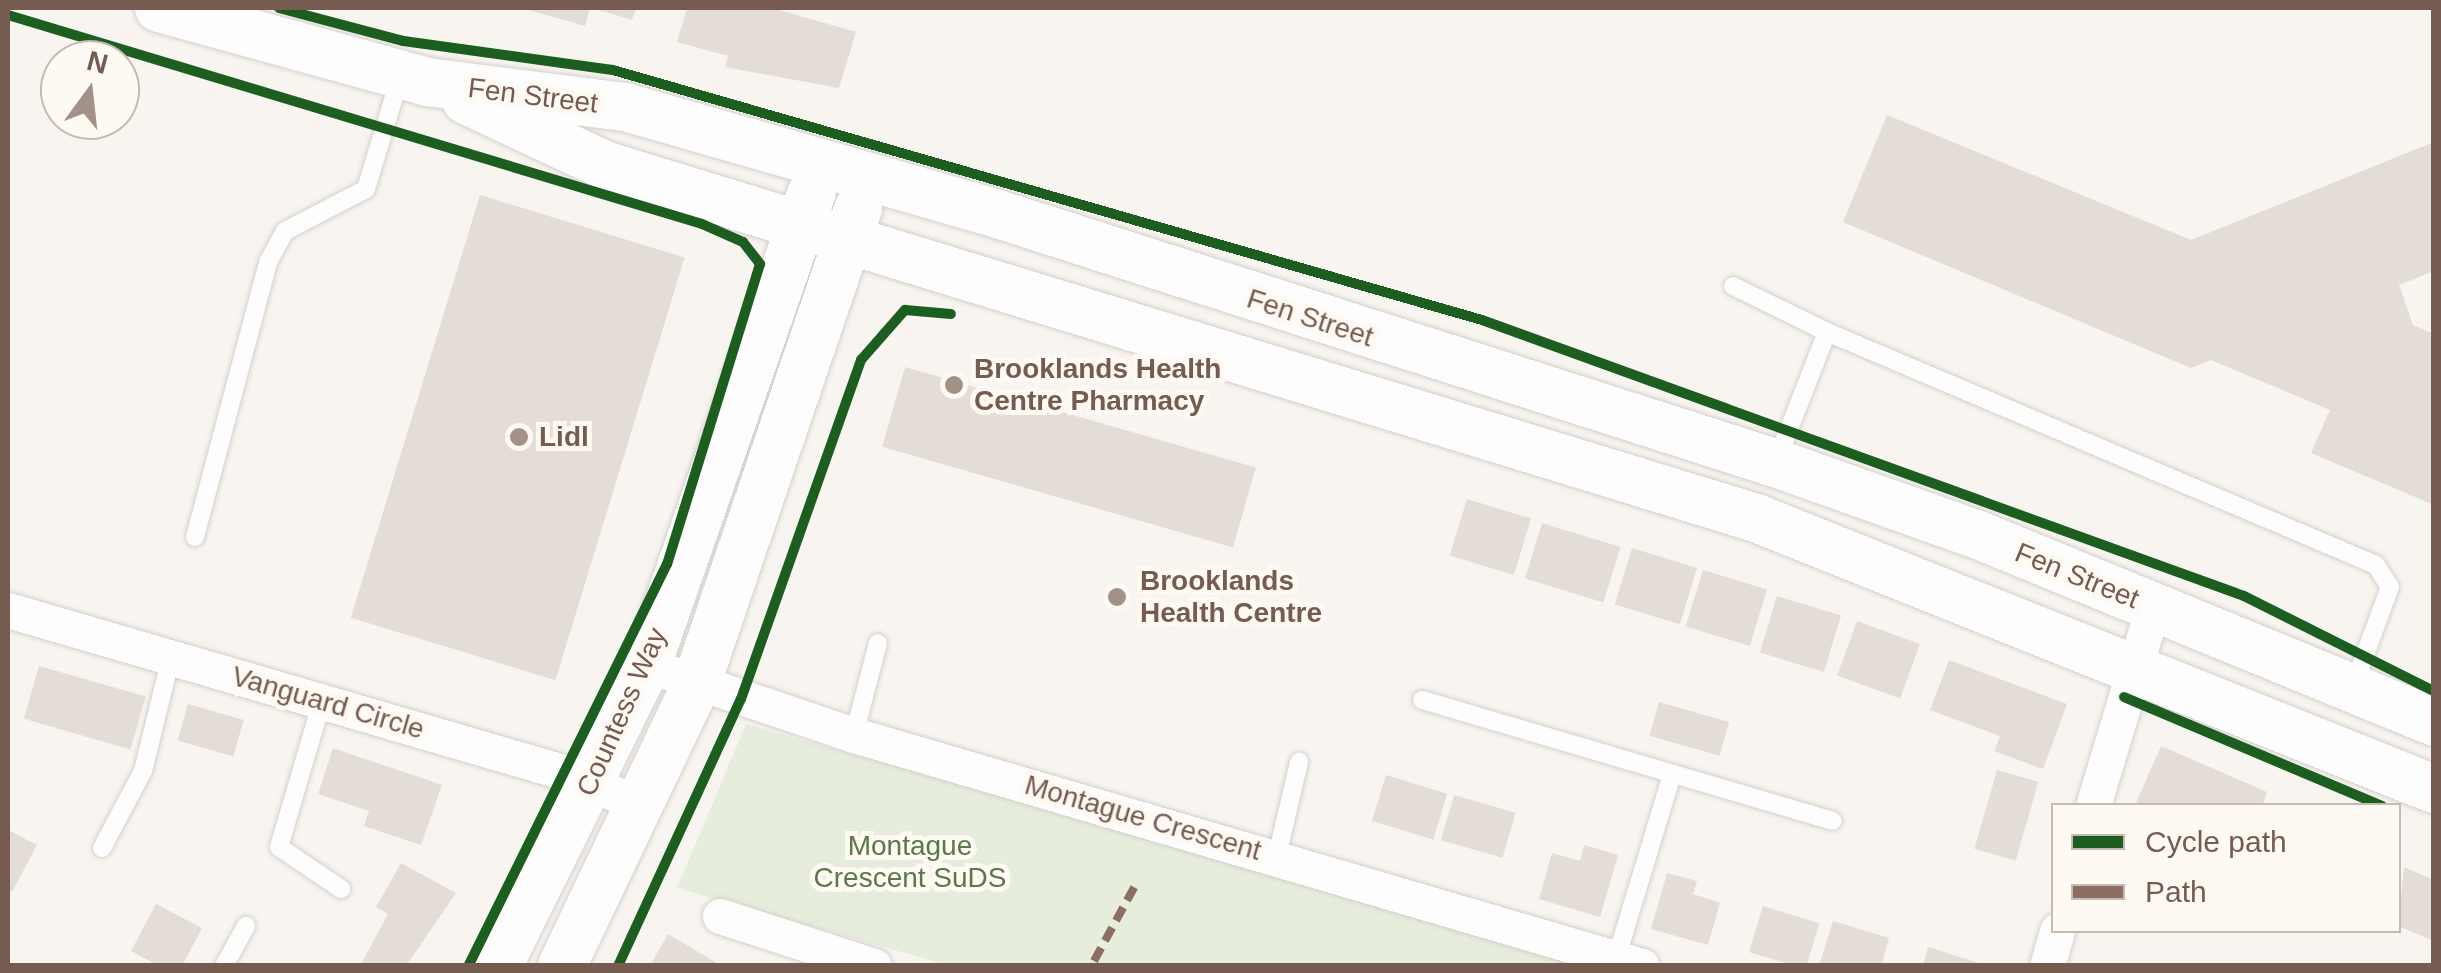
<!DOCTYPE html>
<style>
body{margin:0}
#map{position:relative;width:2441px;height:973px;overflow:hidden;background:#f8f4f0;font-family:Arial,sans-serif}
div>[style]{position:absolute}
.green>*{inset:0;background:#e6eddc}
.building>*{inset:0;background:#e4ddd7;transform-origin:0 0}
.roads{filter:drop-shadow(0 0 2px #d5d0cb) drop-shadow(0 0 2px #d5d0cb)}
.lane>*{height:18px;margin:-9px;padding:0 9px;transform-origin:9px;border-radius:9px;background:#fefdfd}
.street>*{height:35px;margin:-17.5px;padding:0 17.5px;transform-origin:17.5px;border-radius:17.5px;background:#fefdfd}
.secondary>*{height:48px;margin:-24px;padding:0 24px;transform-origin:24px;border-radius:24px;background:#fefdfd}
.quiet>*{height:8px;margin-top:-4px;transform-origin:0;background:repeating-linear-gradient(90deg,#8d6e63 0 15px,transparent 0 23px)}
.cycleway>*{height:10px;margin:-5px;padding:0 5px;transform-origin:5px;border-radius:5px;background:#1b5e20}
.dots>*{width:28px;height:28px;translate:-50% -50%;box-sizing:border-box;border:5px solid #fef9f2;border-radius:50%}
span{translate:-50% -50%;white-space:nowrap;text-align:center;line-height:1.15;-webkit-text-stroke:10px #fef9f2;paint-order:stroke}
.street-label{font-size:28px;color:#755b50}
.poi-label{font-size:28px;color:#755b50;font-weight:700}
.left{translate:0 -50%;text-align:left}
.park-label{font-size:28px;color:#597949}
.frame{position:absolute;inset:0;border:10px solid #755b50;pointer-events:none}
.legend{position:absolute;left:2051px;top:803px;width:350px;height:130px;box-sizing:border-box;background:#fef9f2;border:2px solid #c7bab1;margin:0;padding:12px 18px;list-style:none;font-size:30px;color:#755b50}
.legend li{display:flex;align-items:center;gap:20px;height:50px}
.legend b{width:50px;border:2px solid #c7bab1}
.north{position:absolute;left:40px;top:40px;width:100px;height:100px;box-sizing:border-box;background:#fef9f2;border:2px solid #c7bab1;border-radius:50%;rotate:15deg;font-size:28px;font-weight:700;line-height:40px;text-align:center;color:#755b50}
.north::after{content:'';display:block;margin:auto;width:35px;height:45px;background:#a39188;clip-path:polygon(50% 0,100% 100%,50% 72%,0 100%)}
</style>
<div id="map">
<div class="green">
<div style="clip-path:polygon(746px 724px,1594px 965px,947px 965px,677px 888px)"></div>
</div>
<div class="building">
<div style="clip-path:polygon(592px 8px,636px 8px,632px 20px)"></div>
<div style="clip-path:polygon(687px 8px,772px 8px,856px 32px,839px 88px,725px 67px,728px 56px,677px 42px)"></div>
<div style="clip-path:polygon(525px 9px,525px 8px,590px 8px,585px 26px)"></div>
<div style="clip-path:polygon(1887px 115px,2191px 240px,2434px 142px,2434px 271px,2399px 285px,2413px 325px,2434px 334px,2434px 505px,2311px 453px,2330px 410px,2211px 360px,2191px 368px,1843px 222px)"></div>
<div style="left:480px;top:195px;width:214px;height:442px;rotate:17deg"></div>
<div style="left:905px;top:367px;width:365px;height:83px;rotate:16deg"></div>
<div style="left:1467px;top:499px;width:67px;height:59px;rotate:17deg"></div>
<div style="left:1542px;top:523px;width:82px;height:58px;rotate:17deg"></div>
<div style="left:1632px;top:548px;width:68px;height:59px;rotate:17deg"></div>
<div style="left:1703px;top:570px;width:67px;height:59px;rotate:17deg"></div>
<div style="left:1777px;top:596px;width:67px;height:59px;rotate:17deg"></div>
<div style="left:1857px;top:621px;width:67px;height:58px;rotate:20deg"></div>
<div style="clip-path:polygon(1949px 660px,2067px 704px,2043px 769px,1994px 751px,2000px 736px,1930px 710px)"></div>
<div style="left:39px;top:666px;width:111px;height:55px;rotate:16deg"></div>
<div style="left:1659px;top:702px;width:73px;height:35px;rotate:16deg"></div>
<div style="left:188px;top:704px;width:58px;height:38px;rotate:16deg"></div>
<div style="clip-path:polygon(2161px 746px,2267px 792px,2262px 806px,2136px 803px)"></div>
<div style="clip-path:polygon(333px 748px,442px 785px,421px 845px,364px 826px,369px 811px,318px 794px)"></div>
<div style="left:1997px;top:770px;width:43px;height:82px;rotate:16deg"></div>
<div style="left:1386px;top:775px;width:64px;height:48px;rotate:17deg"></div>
<div style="left:1454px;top:795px;width:64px;height:47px;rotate:16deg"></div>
<div style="clip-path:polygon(8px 830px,37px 845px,12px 892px,8px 890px)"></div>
<div style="clip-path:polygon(1584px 845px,1618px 855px,1600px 917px,1539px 899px,1552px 853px,1580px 861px)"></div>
<div style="clip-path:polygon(401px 863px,456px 893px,406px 966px,360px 966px,388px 914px,376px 907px)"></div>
<div style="clip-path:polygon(2404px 867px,2434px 880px,2434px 941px,2398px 926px)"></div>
<div style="clip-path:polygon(1667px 873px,1697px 881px,1693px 894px,1720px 903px,1708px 945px,1651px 929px)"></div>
<div style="clip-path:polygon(156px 904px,202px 928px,182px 966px,159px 966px,131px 951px)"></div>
<div style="left:1763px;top:906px;width:59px;height:48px;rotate:17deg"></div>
<div style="clip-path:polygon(1833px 921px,1889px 938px,1881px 966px,1819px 966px)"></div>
<div style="clip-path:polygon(668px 934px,722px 966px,650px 966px)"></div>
<div style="clip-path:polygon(1928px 947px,1985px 965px,1984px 966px,1923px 966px)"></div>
</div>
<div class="roads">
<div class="lane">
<div style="left:1733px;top:286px;width:105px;rotate:26.1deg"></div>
<div style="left:1827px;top:332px;width:140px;rotate:111.4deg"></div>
<div style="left:1827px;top:332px;width:596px;rotate:23deg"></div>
<div style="left:2376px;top:565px;width:26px;rotate:58deg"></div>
<div style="left:2390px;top:587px;width:107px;rotate:110.3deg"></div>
<div style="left:195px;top:537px;width:285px;rotate:-75.1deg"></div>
<div style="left:268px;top:262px;width:35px;rotate:-61deg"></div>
<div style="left:285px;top:231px;width:91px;rotate:-27.4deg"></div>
<div style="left:366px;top:189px;width:120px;rotate:-73.1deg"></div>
<div style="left:1422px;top:700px;width:428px;rotate:16.4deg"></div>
<div style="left:322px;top:701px;width:152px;rotate:106.4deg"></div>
<div style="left:279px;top:847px;width:75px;rotate:34.1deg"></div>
<div style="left:854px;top:735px;width:95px;rotate:-75.4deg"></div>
<div style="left:102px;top:848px;width:87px;rotate:-62deg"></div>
<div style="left:143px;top:771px;width:117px;rotate:-76.2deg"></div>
<div style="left:1277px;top:856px;width:97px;rotate:-76.8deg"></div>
<div style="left:1616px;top:959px;width:192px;rotate:-73.1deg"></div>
<div style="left:224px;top:966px;width:46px;rotate:-61.2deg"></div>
</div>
<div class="street">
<div style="left:8px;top:610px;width:578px;rotate:16.27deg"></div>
<div style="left:563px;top:772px;width:88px;rotate:22.8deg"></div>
<div style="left:647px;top:665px;width:219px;rotate:18.7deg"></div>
<div style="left:854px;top:735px;width:821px;rotate:16.34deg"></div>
<div style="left:2093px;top:806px;width:208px;rotate:-73.2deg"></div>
<div style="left:720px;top:916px;width:162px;rotate:18deg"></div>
<div style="left:2047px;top:966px;width:37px;rotate:-74deg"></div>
</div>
<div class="secondary">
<div style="left:159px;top:8px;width:278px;rotate:15.4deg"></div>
<div style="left:427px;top:82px;width:200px;rotate:7.2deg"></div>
<div style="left:625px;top:107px;width:374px;rotate:16deg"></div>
<div style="left:985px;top:210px;width:830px;rotate:17.76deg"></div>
<div style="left:1775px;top:463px;width:213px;rotate:19.5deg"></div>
<div style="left:1976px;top:534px;width:495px;rotate:22.3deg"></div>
<div style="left:466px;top:100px;width:156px;rotate:25.1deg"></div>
<div style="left:607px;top:166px;width:1202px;rotate:17.03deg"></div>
<div style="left:1756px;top:518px;width:730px;rotate:21.79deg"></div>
<div style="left:498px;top:966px;width:336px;rotate:-63.7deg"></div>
<div style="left:647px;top:665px;width:501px;rotate:-70.77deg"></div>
<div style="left:562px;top:966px;width:311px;rotate:-64.5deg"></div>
<div style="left:696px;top:685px;width:503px;rotate:-71.2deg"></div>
</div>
</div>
<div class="quiet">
<div style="left:1094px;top:961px;width:90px;rotate:-61.4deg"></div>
</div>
<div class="cycleway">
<div style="left:279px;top:8px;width:128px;rotate:14.9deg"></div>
<div style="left:403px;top:41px;width:212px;rotate:7.9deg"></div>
<div style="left:613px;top:70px;width:904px;rotate:16.05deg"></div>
<div style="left:1482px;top:320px;width:810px;rotate:19.91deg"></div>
<div style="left:2244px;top:596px;width:212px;rotate:26.6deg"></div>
<div style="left:8px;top:15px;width:725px;rotate:16.76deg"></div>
<div style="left:702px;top:224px;width:45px;rotate:23.7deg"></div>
<div style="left:743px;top:242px;width:28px;rotate:52deg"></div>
<div style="left:760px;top:264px;width:314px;rotate:107.2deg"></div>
<div style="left:667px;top:564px;width:449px;rotate:116.3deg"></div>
<div style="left:2124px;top:697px;width:280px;rotate:22.9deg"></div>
<div style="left:618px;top:966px;width:294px;rotate:-65.3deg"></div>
<div style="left:741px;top:699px;width:360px;rotate:-70.5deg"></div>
<div style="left:861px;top:360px;width:67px;rotate:-48.7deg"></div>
<div style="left:905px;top:310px;width:46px;rotate:5deg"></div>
</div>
<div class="dots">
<div style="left:954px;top:385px;background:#a39188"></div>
<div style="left:519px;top:437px;background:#a39188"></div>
<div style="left:1117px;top:597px;background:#a39188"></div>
</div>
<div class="street-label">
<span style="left:533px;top:96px;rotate:7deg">Fen Street</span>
<span style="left:1310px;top:318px;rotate:18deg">Fen Street</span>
<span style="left:2077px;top:576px;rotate:22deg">Fen Street</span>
<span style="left:328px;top:703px;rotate:16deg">Vanguard Circle</span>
<span style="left:622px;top:712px;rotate:-66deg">Countess Way</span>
<span style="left:1143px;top:818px;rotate:16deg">Montague Crescent</span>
</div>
<div class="poi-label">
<span class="left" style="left:974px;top:385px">Brooklands Health<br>Centre Pharmacy</span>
<span class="left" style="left:539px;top:437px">Lidl</span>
<span class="left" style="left:1140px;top:597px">Brooklands<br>Health Centre</span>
</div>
<div class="park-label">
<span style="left:910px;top:862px">Montague<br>Crescent SuDS</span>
</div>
<div class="frame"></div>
<ul class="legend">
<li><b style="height:12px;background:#1b5e20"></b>Cycle path</li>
<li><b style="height:12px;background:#8d6e63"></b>Path</li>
</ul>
<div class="north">N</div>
</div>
